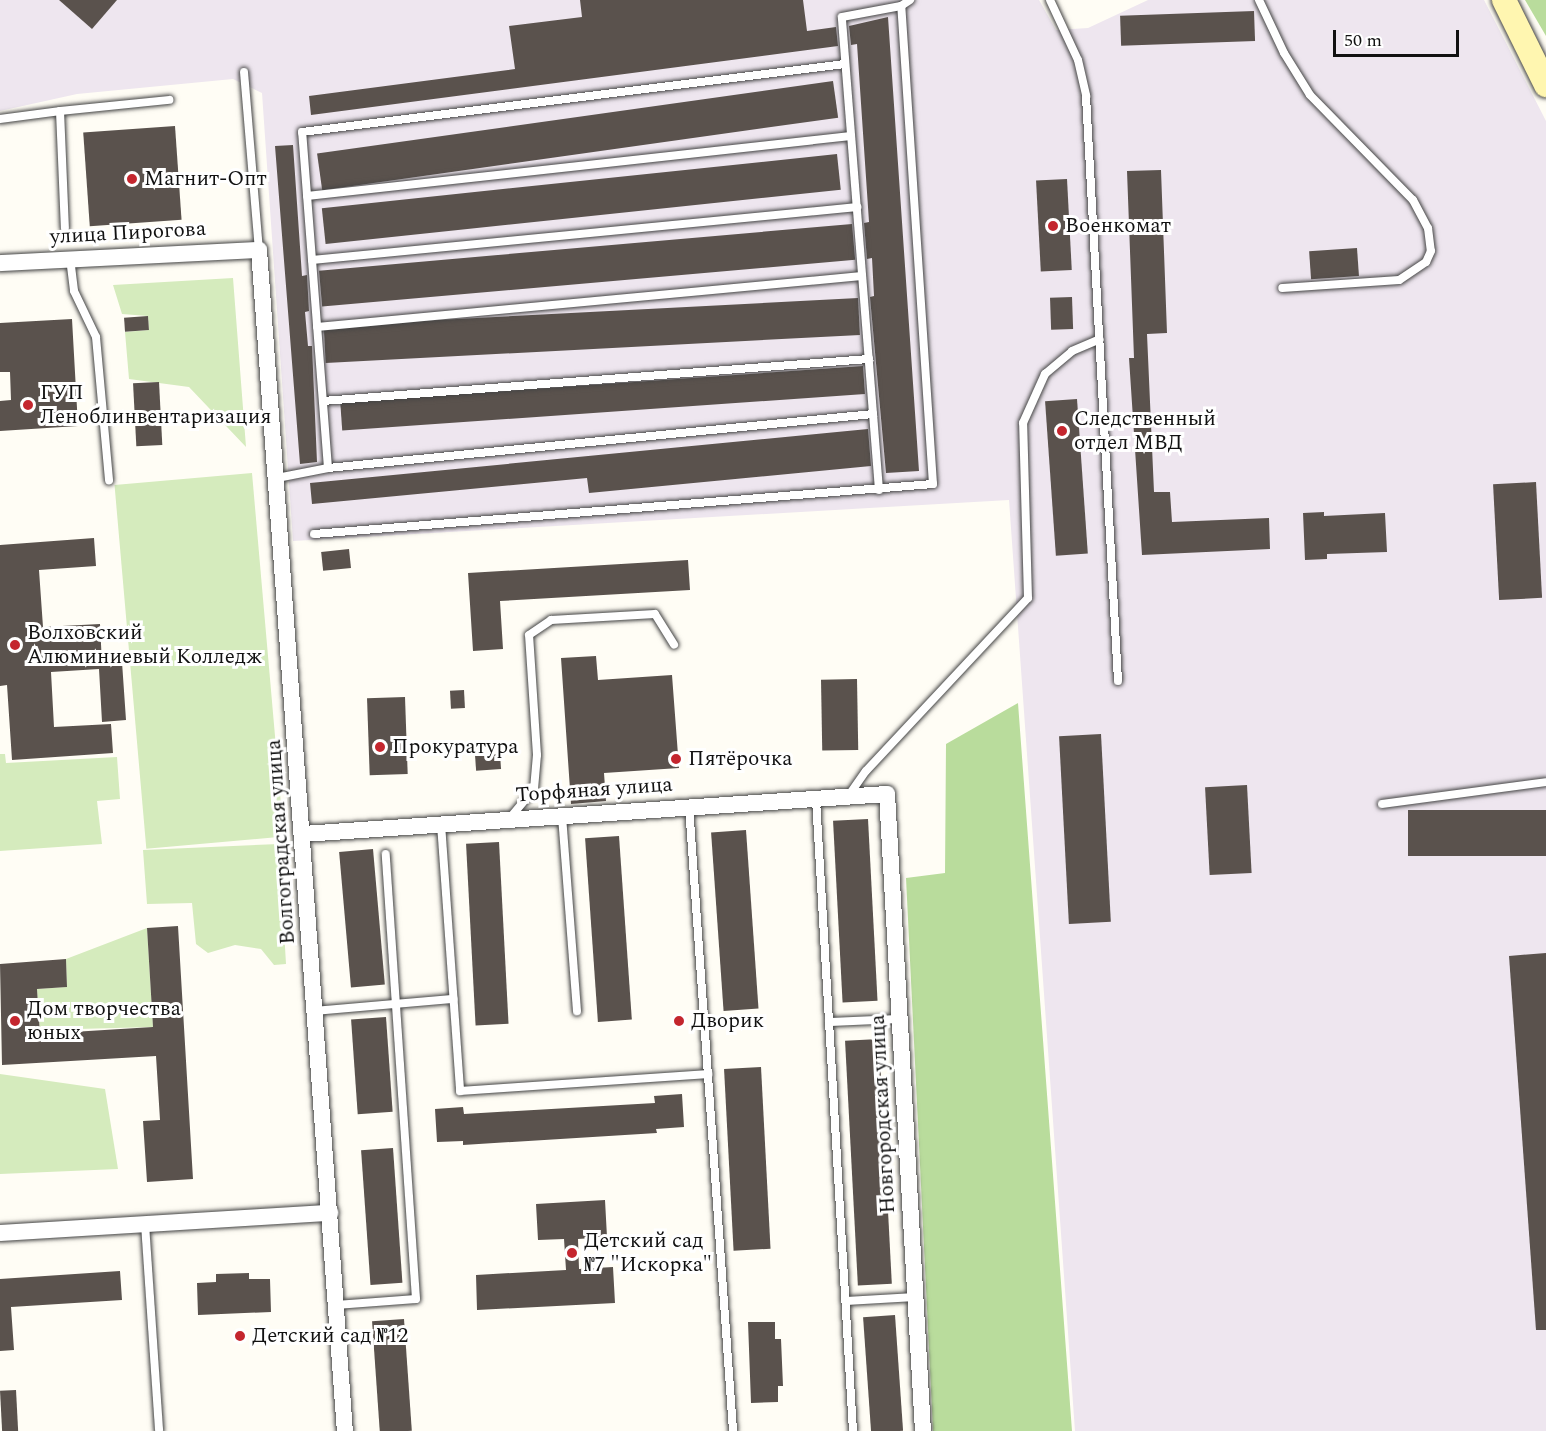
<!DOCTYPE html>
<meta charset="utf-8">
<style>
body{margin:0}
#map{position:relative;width:1546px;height:1431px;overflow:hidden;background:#fffdf5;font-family:Spectral,serif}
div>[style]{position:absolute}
.industrial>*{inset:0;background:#eee6ef}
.green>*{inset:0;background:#d5ebbd;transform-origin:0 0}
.forest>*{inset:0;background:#b9dc9c}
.building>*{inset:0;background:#5a524d;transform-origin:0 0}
.roads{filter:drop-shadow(0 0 2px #444) drop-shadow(0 0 2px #444)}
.lane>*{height:8px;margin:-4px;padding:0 4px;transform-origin:4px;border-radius:4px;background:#fff}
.street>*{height:16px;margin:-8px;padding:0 8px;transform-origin:8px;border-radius:8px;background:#fff}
.secondary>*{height:24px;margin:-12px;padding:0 12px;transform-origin:12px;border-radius:12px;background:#fff6b0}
.dots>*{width:16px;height:16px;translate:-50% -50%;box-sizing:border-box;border:3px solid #fff;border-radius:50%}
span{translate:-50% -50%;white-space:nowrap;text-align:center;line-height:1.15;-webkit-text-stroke:6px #fff;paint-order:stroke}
.poi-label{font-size:21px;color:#111}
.left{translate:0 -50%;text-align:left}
.street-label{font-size:21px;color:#111}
.scale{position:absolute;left:1333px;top:30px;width:126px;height:27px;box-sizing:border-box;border:3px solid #111;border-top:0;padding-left:8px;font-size:18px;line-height:21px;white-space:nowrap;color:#111;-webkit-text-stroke:4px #fff;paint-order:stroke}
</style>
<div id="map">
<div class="industrial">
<div style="clip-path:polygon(0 0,1039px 0,1056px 30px,1088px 28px,1148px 0,1484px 0,1546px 121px,1546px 1431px,1075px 1431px,1009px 500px,293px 541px,262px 93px,233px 79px,77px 94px,0 111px)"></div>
</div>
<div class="green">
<div style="clip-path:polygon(233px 278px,246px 447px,189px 387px,129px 379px,125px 332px,149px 330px,148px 316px,122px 314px,113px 285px)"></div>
<div style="left:252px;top:473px;width:365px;height:138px;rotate:85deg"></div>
<div style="clip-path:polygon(0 754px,5px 754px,6px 763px,117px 757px,120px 799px,97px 801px,102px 844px,0 851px)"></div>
<div style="clip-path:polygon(279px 844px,286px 964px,274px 965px,261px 949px,235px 945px,208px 953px,196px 944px,192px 903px,147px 904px,143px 850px)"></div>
<div style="clip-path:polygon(147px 928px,153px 1027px,40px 1030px,37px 989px,67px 987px,66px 959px)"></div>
<div style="clip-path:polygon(0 1074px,105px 1089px,118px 1169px,0 1174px)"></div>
</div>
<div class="forest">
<div style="clip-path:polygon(1525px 0,1546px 0,1546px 36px)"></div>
<div style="clip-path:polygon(1018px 703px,1072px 1431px,933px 1431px,906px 878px,945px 873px,946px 744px)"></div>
</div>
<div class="building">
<div style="clip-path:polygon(59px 0,117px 0,92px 29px)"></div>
<div style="clip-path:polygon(580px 0,803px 0,807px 31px,836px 27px,838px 46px,311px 115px,309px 96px,515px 69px,509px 26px,582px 17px)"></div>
<div style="left:1254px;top:11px;width:30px;height:134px;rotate:88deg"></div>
<div style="clip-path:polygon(888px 17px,919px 471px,886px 473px,870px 297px,874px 296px,872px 258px,867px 259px,864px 223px,869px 222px,857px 44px,851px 45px,849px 26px)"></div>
<div style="left:833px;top:81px;width:37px;height:521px;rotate:82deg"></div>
<div style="left:175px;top:126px;width:94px;height:92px;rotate:86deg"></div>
<div style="clip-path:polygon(293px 145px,302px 276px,307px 275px,309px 311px,305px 312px,308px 346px,312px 346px,317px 462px,300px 464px,275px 146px)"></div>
<div style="left:837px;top:154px;width:36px;height:518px;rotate:84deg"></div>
<div style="clip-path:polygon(1161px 170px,1167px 333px,1147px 334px,1154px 492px,1170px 492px,1172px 522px,1269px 518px,1270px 549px,1142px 555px,1129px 358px,1134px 358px,1127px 171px)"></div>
<div style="left:1067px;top:179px;width:91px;height:31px;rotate:87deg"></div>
<div style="left:852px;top:224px;width:36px;height:535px;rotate:85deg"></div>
<div style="left:1357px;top:248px;width:28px;height:48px;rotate:86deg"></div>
<div style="left:1072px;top:297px;width:32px;height:22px;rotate:88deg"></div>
<div style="left:858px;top:298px;width:37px;height:535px;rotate:87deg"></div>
<div style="left:148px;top:316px;width:14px;height:24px;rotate:86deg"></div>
<div style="clip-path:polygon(72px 319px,78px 426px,0 431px,0 401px,11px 400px,10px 372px,0 372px,0 323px)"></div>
<div style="left:863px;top:366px;width:28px;height:524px;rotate:86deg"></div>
<div style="left:159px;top:382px;width:63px;height:26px;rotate:87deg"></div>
<div style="left:1077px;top:399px;width:155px;height:32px;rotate:86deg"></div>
<div style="clip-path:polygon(868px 429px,871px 466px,589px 493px,587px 478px,312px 504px,310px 483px)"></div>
<div style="left:1536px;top:482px;width:116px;height:43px;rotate:87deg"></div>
<div style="clip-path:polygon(1324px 512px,1324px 516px,1385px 513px,1387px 552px,1327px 554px,1327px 559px,1305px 560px,1303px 513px)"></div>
<div style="clip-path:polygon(94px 538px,96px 566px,39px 570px,43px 627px,100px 624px,102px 664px,122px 662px,126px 720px,102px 722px,99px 669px,51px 672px,54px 727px,111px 724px,113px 753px,12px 760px,7px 685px,0 686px,0 545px)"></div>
<div style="left:349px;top:549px;width:19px;height:28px;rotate:84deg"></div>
<div style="clip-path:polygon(688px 560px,690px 590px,500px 601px,503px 649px,473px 651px,468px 573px)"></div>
<div style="clip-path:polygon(596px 656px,598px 680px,672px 675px,679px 768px,604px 773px,606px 801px,571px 804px,561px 658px)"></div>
<div style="left:857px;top:679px;width:71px;height:36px;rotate:89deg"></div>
<div style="left:464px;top:690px;width:18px;height:14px;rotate:87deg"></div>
<div style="left:405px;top:697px;width:77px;height:38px;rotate:88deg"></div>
<div style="left:1101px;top:734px;width:188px;height:42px;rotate:87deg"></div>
<div style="left:500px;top:754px;width:15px;height:25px;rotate:86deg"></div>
<div style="left:1247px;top:785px;width:88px;height:42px;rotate:87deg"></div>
<div style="left:1546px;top:810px;width:46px;height:138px;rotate:90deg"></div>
<div style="left:868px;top:819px;width:182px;height:35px;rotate:87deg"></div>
<div style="left:746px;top:830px;width:179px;height:35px;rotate:86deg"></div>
<div style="left:619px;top:836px;width:184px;height:34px;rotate:86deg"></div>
<div style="left:499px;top:842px;width:182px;height:33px;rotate:87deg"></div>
<div style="left:373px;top:849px;width:136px;height:34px;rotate:85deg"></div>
<div style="clip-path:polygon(178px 926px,193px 1179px,147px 1182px,143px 1121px,160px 1120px,156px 1056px,2px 1065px,0 964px,66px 959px,67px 987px,37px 989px,40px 1034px,153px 1027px,147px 928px)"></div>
<div style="clip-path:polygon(1546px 953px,1546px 1330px,1536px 1330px,1509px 956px)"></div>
<div style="left:386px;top:1017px;width:95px;height:35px;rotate:86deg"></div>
<div style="left:879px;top:1039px;width:245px;height:34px;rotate:87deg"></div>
<div style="left:761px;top:1067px;width:182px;height:37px;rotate:87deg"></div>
<div style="clip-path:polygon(682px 1094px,684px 1127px,656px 1129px,657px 1133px,463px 1145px,463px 1141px,437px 1142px,435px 1109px,463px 1107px,464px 1114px,655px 1103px,654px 1096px)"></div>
<div style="left:393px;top:1148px;width:135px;height:32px;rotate:86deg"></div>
<div style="clip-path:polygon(605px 1200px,607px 1237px,578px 1239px,579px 1269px,613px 1267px,615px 1303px,477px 1310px,476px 1275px,566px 1270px,564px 1239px,538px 1240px,536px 1204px)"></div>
<div style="clip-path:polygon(120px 1271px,122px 1300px,11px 1307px,14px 1350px,0 1351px,0 1279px)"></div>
<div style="clip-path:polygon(249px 1273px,249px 1279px,270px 1279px,271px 1312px,198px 1315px,197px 1283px,216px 1282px,216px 1274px)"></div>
<div style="left:895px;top:1315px;width:116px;height:32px;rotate:86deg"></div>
<div style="left:404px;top:1319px;width:112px;height:32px;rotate:86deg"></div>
<div style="clip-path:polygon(748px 1322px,775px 1322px,775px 1339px,781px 1339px,783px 1386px,778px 1386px,778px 1402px,751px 1403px)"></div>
<div style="left:16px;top:1390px;width:41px;height:16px;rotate:87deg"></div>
</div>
<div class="roads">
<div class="lane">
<div style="left:1050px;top:0;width:66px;rotate:65deg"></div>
<div style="left:1078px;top:60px;width:37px;rotate:77deg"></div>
<div style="left:1086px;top:96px;width:586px;rotate:86.87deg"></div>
<div style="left:1259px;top:0;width:59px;rotate:64.7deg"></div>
<div style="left:1284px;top:53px;width:49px;rotate:58.2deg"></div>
<div style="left:1310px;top:95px;width:147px;rotate:45.6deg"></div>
<div style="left:1413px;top:200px;width:32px;rotate:62deg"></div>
<div style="left:1428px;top:228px;width:23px;rotate:83deg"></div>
<div style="left:1431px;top:251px;width:12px;rotate:114deg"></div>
<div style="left:1426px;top:262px;width:32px;rotate:146deg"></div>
<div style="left:1399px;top:280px;width:117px;rotate:176.1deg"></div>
<div style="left:244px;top:72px;width:179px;rotate:85.2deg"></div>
<div style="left:60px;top:111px;width:110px;rotate:-5.8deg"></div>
<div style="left:0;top:119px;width:61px;rotate:-7.6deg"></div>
<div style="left:60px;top:111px;width:117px;rotate:87.6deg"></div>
<div style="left:307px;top:196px;width:547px;rotate:-6.29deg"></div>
<div style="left:70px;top:258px;width:33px;rotate:83deg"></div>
<div style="left:74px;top:291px;width:51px;rotate:64.4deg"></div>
<div style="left:96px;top:337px;width:144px;rotate:84.8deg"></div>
<div style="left:312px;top:260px;width:548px;rotate:-5.55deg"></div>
<div style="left:317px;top:327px;width:547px;rotate:-5.35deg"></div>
<div style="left:323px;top:401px;width:548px;rotate:-4.4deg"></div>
<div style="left:328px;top:468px;width:337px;rotate:-94.4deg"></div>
<div style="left:302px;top:132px;width:547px;rotate:-7.14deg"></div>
<div style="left:277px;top:478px;width:52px;rotate:-11.1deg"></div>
<div style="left:328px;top:468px;width:548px;rotate:-5.66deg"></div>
<div style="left:879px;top:490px;width:474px;rotate:-94.5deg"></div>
<div style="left:842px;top:17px;width:60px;rotate:-10.6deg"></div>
<div style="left:314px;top:534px;width:621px;rotate:-4.62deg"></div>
<div style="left:933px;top:484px;width:479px;rotate:-93.8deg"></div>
<div style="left:901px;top:6px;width:11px;rotate:-34deg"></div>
<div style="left:849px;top:795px;width:29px;rotate:-55deg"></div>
<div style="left:866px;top:771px;width:237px;rotate:-46.9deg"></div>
<div style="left:1028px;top:598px;width:175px;rotate:-91.6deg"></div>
<div style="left:1023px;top:423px;width:54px;rotate:-65.8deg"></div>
<div style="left:1045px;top:374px;width:35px;rotate:-40deg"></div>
<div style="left:1072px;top:351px;width:30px;rotate:-23deg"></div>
<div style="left:816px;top:799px;width:633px;rotate:86.65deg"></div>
<div style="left:1382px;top:804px;width:165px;rotate:-7.6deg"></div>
<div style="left:689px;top:806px;width:627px;rotate:85.97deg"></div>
<div style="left:562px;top:816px;width:196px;rotate:85.6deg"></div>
<div style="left:509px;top:819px;width:39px;rotate:-50deg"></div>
<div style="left:534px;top:789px;width:34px;rotate:-85deg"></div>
<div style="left:537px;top:755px;width:120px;rotate:-93.8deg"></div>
<div style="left:529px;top:635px;width:27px;rotate:-34deg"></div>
<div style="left:551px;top:620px;width:104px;rotate:-3.3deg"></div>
<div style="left:655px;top:614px;width:36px;rotate:58deg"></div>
<div style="left:441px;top:824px;width:268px;rotate:85.9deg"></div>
<div style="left:460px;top:1091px;width:249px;rotate:-3.9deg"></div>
<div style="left:315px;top:1011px;width:139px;rotate:-5deg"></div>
<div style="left:829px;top:1022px;width:71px;rotate:-2.4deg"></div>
<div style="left:145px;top:1224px;width:207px;rotate:86.1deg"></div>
<div style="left:846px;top:1301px;width:69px;rotate:-3.3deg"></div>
<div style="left:336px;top:1305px;width:80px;rotate:-4.3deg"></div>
<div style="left:416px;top:1299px;width:446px;rotate:-93.9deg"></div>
</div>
<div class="street">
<div style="left:0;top:263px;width:259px;rotate:-2.9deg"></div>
<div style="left:259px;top:250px;width:1184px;rotate:85.84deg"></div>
<div style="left:303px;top:834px;width:585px;rotate:-3.92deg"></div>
<div style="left:887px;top:794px;width:638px;rotate:86.77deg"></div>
<div style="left:0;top:1233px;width:331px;rotate:-3.5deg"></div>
</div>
<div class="secondary">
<div style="left:1504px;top:0;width:95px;rotate:63.7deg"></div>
</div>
</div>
<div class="dots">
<div style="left:132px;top:179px;background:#c4262e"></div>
<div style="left:1053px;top:226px;background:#c4262e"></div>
<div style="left:28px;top:405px;background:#c4262e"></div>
<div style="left:1062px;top:431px;background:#c4262e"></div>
<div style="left:15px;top:645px;background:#c4262e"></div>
<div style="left:380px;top:747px;background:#c4262e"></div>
<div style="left:676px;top:759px;background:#c4262e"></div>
<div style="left:15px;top:1021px;background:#c4262e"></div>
<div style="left:679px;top:1021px;background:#c4262e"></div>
<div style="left:572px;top:1253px;background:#c4262e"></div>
<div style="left:240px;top:1336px;background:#c4262e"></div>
</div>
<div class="poi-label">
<span class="left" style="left:144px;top:179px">Магнит-Опт</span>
<span class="left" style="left:1065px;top:226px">Военкомат</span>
<span class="left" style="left:40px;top:405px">ГУП<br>Леноблинвентаризация</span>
<span class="left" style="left:1074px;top:431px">Следственный<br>отдел МВД</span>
<span class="left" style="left:27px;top:645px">Волховский<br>Алюминиевый Колледж</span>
<span class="left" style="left:392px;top:747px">Прокуратура</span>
<span class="left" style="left:688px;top:759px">Пятёрочка</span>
<span class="left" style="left:27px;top:1021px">Дом творчества<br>юных</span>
<span class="left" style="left:691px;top:1021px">Дворик</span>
<span class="left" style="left:584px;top:1253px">Детский cад<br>№7 "Искорка"</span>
<span class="left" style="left:252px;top:1336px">Детский cад №12</span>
</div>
<div class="street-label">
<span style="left:128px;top:233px;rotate:-3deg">улица Пирогова</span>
<span style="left:594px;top:790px;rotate:-4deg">Торфяная улица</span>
<span style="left:281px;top:842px;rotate:-94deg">Волгоградская улица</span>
<span style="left:883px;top:1114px;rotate:-93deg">Новгородская улица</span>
</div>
<div class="scale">50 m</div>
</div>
